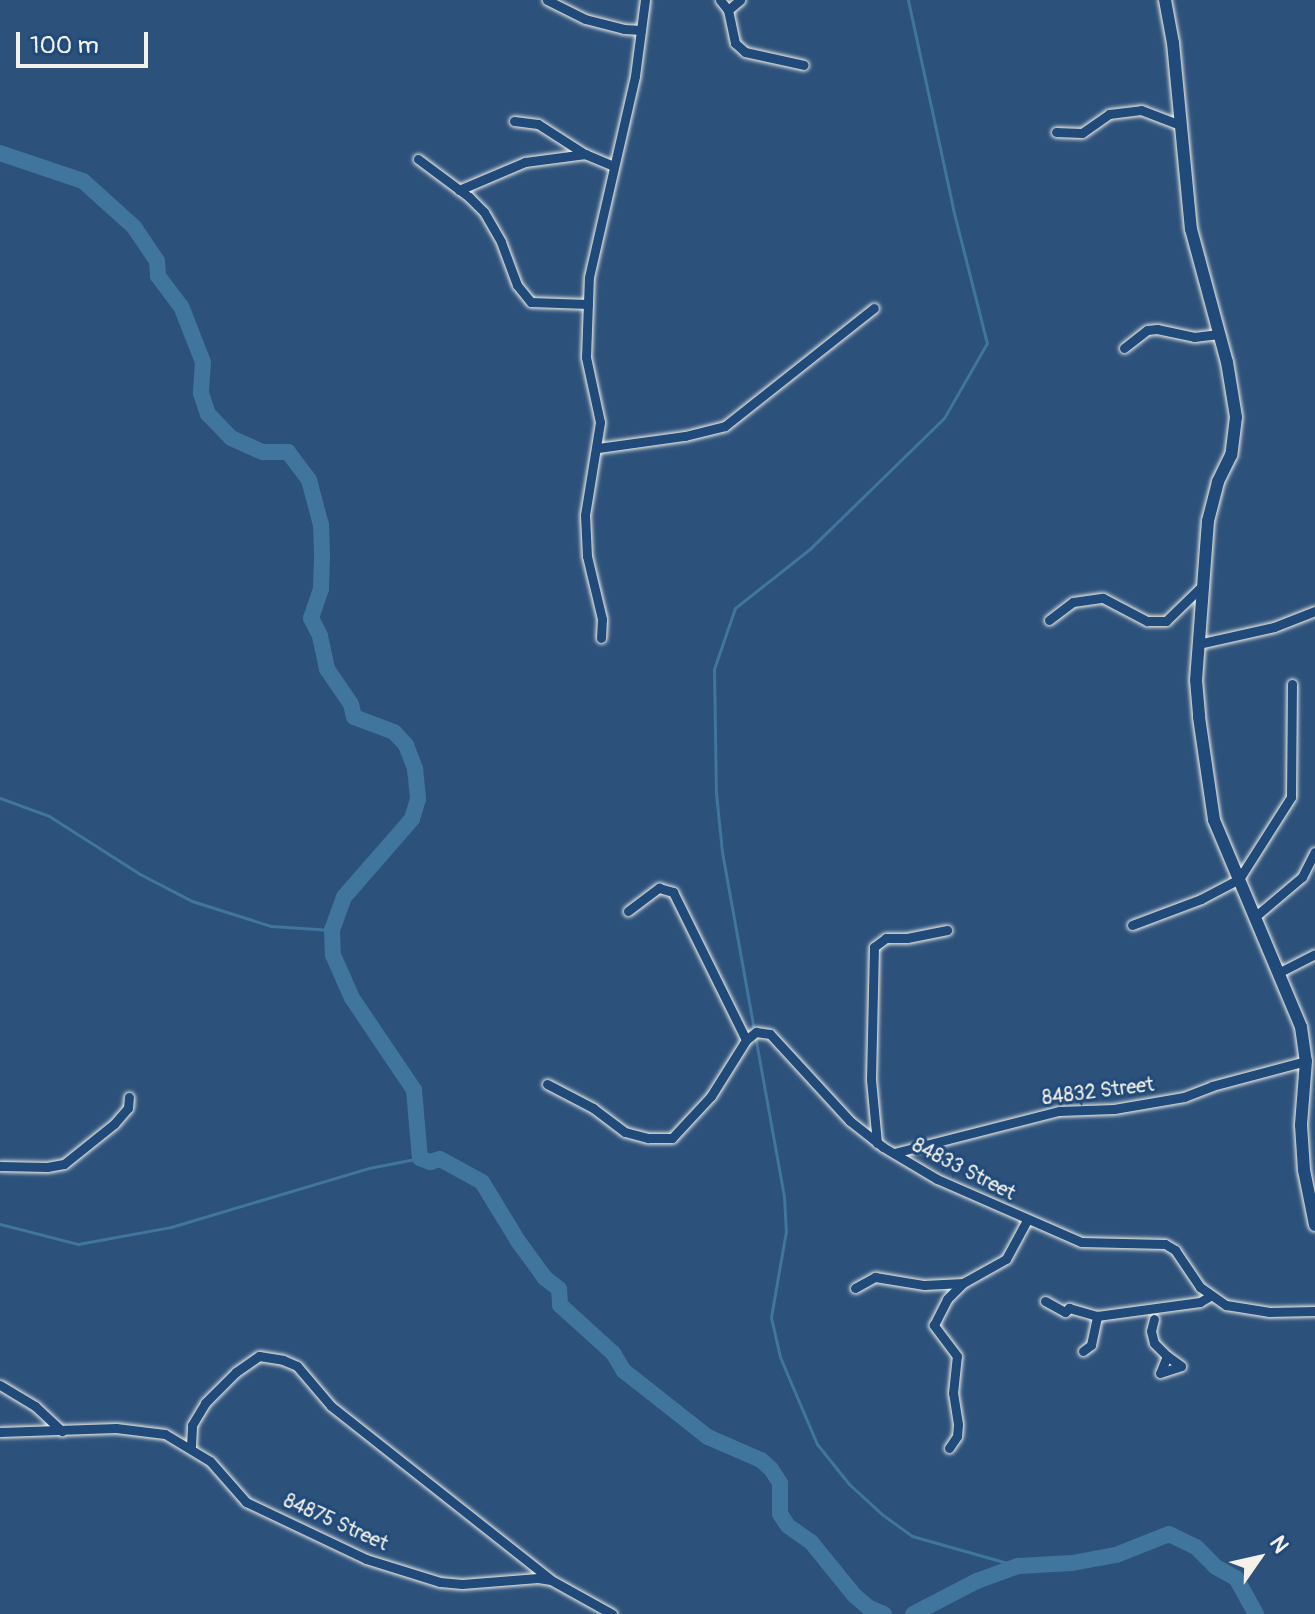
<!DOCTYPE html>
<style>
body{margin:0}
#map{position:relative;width:1315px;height:1614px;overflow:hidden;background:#2c517b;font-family:Pangolin,sans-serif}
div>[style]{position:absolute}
.stream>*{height:3px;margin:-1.5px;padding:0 1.5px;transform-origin:1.5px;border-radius:1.5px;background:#40759d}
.river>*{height:16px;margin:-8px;padding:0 8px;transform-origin:8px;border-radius:8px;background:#40759d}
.roads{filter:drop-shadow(0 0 2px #f4f1e8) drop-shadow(0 0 2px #f4f1e8)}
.minor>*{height:9px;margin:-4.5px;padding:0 4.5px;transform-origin:4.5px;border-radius:4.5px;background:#1f4a7a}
.tertiary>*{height:12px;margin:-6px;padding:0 6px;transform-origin:6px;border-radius:6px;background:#1f4a7a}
span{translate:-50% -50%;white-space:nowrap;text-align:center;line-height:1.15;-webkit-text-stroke:6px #1f4a7a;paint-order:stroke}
.street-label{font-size:20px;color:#f4f1e8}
.north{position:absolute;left:1219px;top:1518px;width:80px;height:80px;-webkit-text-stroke:6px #1f4a7a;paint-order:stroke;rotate:56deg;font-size:22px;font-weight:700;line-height:32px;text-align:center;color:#f4f1e8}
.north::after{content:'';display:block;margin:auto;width:28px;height:36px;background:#f4f1e8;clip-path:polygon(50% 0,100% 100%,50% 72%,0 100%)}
.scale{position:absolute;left:16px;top:32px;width:132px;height:36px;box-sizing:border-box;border:4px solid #f4f1e8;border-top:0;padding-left:10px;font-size:24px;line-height:28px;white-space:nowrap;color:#f4f1e8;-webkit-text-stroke:6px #1f4a7a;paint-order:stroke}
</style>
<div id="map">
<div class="stream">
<div style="left:908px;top:0;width:214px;rotate:77.8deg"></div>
<div style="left:953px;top:209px;width:138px;rotate:75.8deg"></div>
<div style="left:987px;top:343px;width:86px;rotate:119.8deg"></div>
<div style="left:944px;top:418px;width:186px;rotate:135.7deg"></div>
<div style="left:811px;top:548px;width:97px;rotate:141.7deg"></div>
<div style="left:735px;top:608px;width:65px;rotate:109deg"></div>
<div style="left:714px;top:669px;width:124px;rotate:89.1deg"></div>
<div style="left:716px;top:793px;width:59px;rotate:84.2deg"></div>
<div style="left:722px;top:852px;width:350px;rotate:79.8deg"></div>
<div style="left:784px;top:1196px;width:35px;rotate:87deg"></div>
<div style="left:786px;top:1231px;width:87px;rotate:99.9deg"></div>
<div style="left:771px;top:1317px;width:41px;rotate:77.3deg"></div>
<div style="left:780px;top:1357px;width:95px;rotate:67deg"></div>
<div style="left:817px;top:1444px;width:51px;rotate:51.3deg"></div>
<div style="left:849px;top:1484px;width:46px;rotate:42.4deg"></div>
<div style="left:883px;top:1515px;width:36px;rotate:36deg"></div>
<div style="left:912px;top:1536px;width:110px;rotate:15.8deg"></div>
<div style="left:0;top:798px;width:52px;rotate:20.2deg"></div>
<div style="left:49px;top:816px;width:106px;rotate:32.6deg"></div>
<div style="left:138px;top:873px;width:61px;rotate:27.4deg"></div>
<div style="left:192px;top:901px;width:83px;rotate:17.6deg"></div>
<div style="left:271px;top:926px;width:61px;rotate:3.8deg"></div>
<div style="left:0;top:1224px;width:81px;rotate:14.4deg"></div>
<div style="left:78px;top:1244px;width:95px;rotate:-10.4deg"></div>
<div style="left:171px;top:1227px;width:207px;rotate:-16.6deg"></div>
<div style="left:369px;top:1168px;width:52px;rotate:-11.1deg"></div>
</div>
<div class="river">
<div style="left:0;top:153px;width:88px;rotate:18.6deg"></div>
<div style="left:83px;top:181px;width:69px;rotate:42deg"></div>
<div style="left:134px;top:227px;width:41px;rotate:55.9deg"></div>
<div style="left:157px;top:261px;width:15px;rotate:86deg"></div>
<div style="left:158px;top:276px;width:38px;rotate:53deg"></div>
<div style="left:181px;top:306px;width:60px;rotate:68.6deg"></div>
<div style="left:203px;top:362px;width:31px;rotate:94deg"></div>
<div style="left:201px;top:393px;width:22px;rotate:72deg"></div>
<div style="left:208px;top:414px;width:33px;rotate:46deg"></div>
<div style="left:231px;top:438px;width:35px;rotate:24deg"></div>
<div style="left:263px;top:452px;width:25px"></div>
<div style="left:288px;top:452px;width:35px;rotate:53deg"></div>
<div style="left:309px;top:480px;width:47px;rotate:75.1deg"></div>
<div style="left:321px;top:525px;width:33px;rotate:88deg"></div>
<div style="left:322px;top:558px;width:31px;rotate:92deg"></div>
<div style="left:321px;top:589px;width:31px;rotate:109deg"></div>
<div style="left:311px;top:618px;width:20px;rotate:63deg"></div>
<div style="left:320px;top:636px;width:34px;rotate:78deg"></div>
<div style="left:327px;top:669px;width:42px;rotate:55.6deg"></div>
<div style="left:351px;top:704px;width:13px;rotate:77deg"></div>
<div style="left:354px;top:717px;width:43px;rotate:20.6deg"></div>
<div style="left:394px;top:732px;width:18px;rotate:47deg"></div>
<div style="left:406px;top:745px;width:26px;rotate:69deg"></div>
<div style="left:415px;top:769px;width:30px;rotate:84deg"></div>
<div style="left:418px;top:799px;width:21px;rotate:107deg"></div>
<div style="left:412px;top:819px;width:103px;rotate:131.1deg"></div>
<div style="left:344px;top:897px;width:35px;rotate:110deg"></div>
<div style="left:332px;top:930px;width:25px;rotate:88deg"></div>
<div style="left:333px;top:955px;width:47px;rotate:66.2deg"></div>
<div style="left:352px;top:998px;width:111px;rotate:56deg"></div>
<div style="left:414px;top:1090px;width:68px;rotate:85deg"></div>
<div style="left:420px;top:1158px;width:11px;rotate:22deg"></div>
<div style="left:430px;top:1162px;width:10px;rotate:-17deg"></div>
<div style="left:440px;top:1159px;width:48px;rotate:28.7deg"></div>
<div style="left:482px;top:1182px;width:69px;rotate:58.6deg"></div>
<div style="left:518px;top:1241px;width:46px;rotate:53.9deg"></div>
<div style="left:545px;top:1278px;width:18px;rotate:38deg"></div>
<div style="left:559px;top:1289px;width:16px;rotate:86deg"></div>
<div style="left:560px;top:1305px;width:72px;rotate:42.2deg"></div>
<div style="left:613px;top:1353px;width:21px;rotate:59deg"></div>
<div style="left:624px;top:1371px;width:107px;rotate:38.2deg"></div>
<div style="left:708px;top:1437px;width:58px;rotate:23.5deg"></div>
<div style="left:761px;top:1460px;width:13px;rotate:42deg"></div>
<div style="left:771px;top:1469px;width:17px;rotate:57deg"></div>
<div style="left:780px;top:1483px;width:31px;rotate:90deg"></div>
<div style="left:780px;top:1514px;width:14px;rotate:56deg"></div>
<div style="left:788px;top:1526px;width:28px;rotate:35deg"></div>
<div style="left:811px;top:1542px;width:68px;rotate:50.9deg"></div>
<div style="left:854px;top:1595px;width:20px;rotate:41deg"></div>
<div style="left:869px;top:1608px;width:16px;rotate:22deg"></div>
<div style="left:913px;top:1614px;width:72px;rotate:-27.3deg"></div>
<div style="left:977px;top:1581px;width:44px;rotate:-20.1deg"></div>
<div style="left:1018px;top:1566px;width:54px;rotate:-3.2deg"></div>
<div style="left:1072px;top:1563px;width:45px;rotate:-10.3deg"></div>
<div style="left:1116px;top:1555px;width:57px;rotate:-21.6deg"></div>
<div style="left:1169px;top:1534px;width:30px;rotate:26deg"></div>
<div style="left:1196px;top:1547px;width:28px;rotate:45deg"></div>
<div style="left:1216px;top:1567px;width:23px;rotate:29deg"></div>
<div style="left:1236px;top:1578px;width:41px;rotate:60.9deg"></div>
</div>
<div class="roads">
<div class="minor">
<div style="left:547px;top:0;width:42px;rotate:26.6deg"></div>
<div style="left:585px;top:19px;width:40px;rotate:14.4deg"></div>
<div style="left:624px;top:29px;width:17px;rotate:3deg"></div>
<div style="left:720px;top:0;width:13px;rotate:51deg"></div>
<div style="left:728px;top:10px;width:34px;rotate:78deg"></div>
<div style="left:735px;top:43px;width:13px;rotate:42deg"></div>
<div style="left:745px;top:52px;width:60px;rotate:12.4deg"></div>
<div style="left:728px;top:10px;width:16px;rotate:-40deg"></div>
<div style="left:514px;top:121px;width:24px;rotate:7deg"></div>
<div style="left:538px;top:124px;width:56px;rotate:32.6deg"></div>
<div style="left:585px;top:154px;width:30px;rotate:23deg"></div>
<div style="left:1056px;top:132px;width:26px;rotate:2deg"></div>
<div style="left:1082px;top:133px;width:33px;rotate:-35deg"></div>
<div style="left:1109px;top:114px;width:32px;rotate:-7deg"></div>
<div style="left:1141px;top:110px;width:42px;rotate:21deg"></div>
<div style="left:418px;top:159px;width:64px;rotate:36.7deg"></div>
<div style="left:469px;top:197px;width:21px;rotate:45deg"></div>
<div style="left:484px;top:212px;width:34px;rotate:60deg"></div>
<div style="left:501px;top:242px;width:46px;rotate:69.6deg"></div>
<div style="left:517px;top:285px;width:22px;rotate:51deg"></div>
<div style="left:531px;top:302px;width:57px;rotate:2deg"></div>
<div style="left:459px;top:190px;width:72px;rotate:-23deg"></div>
<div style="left:525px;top:162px;width:61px;rotate:-7.6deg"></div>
<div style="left:1124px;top:348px;width:29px;rotate:-38deg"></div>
<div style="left:1147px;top:330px;width:10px;rotate:-6deg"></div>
<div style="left:1157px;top:329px;width:38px;rotate:12deg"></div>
<div style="left:1194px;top:337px;width:25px;rotate:-7deg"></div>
<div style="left:598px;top:448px;width:88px;rotate:-7.9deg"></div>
<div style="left:685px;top:436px;width:41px;rotate:-14deg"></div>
<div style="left:725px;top:426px;width:190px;rotate:-38.4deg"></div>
<div style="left:1049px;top:620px;width:30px;rotate:-37deg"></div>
<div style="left:1073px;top:602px;width:30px;rotate:-8deg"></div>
<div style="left:1103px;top:598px;width:50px;rotate:27.6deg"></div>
<div style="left:1147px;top:621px;width:19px"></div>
<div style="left:1166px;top:621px;width:52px;rotate:-44.2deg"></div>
<div style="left:601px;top:638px;width:19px;rotate:-87deg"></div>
<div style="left:602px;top:619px;width:65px;rotate:-103.4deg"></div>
<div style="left:587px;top:556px;width:41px;rotate:-92.8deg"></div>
<div style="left:585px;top:515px;width:94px;rotate:-80.8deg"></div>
<div style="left:600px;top:422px;width:66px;rotate:-102.2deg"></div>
<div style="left:586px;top:357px;width:80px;rotate:-87.9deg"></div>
<div style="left:589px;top:277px;width:206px;rotate:-77.1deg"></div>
<div style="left:635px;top:76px;width:77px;rotate:-82.5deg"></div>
<div style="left:1198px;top:644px;width:78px;rotate:-12.6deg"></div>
<div style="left:1274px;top:627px;width:44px;rotate:-21.3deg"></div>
<div style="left:628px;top:911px;width:39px;rotate:-37deg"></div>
<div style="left:659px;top:888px;width:15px;rotate:16deg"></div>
<div style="left:673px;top:892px;width:165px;rotate:63.7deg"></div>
<div style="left:1257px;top:915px;width:59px;rotate:-40.2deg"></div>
<div style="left:1302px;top:877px;width:28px;rotate:-63deg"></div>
<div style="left:1132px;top:925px;width:74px;rotate:-20.6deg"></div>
<div style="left:1201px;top:899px;width:43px;rotate:-27.8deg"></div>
<div style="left:1239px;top:879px;width:97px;rotate:-57.6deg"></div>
<div style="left:1291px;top:797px;width:113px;rotate:-89.5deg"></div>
<div style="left:1280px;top:972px;width:39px;rotate:-27deg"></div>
<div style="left:547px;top:1084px;width:52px;rotate:27.6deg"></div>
<div style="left:593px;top:1108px;width:40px;rotate:37deg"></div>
<div style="left:625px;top:1132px;width:24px;rotate:15deg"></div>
<div style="left:648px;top:1138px;width:24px"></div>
<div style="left:672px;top:1138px;width:57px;rotate:-47.1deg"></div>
<div style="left:711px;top:1096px;width:66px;rotate:-58deg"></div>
<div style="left:746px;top:1040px;width:13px;rotate:-39deg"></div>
<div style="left:756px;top:1032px;width:14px;rotate:8deg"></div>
<div style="left:770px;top:1034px;width:118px;rotate:47.4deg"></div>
<div style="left:850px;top:1121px;width:42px;rotate:38.2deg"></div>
<div style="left:883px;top:1147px;width:63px;rotate:30.7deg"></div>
<div style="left:937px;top:1179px;width:157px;rotate:23.6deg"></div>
<div style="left:1081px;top:1242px;width:84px;rotate:1.4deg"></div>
<div style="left:1165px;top:1244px;width:12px;rotate:31deg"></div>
<div style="left:1175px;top:1250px;width:45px;rotate:56deg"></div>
<div style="left:1200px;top:1287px;width:32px;rotate:35deg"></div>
<div style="left:1226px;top:1305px;width:44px;rotate:9.2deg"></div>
<div style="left:1269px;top:1312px;width:46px;rotate:-1.2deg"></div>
<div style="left:877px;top:1143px;width:64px;rotate:-95.4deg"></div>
<div style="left:871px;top:1079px;width:132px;rotate:-88.7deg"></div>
<div style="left:874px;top:947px;width:15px;rotate:-37deg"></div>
<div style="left:886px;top:938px;width:21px"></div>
<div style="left:907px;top:938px;width:41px;rotate:-11.3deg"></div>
<div style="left:894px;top:1153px;width:170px;rotate:-14.3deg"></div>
<div style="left:1059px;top:1111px;width:55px;rotate:-2.1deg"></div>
<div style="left:1114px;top:1109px;width:71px;rotate:-9.7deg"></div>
<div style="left:1184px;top:1097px;width:30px;rotate:-21deg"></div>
<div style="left:1212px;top:1086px;width:97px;rotate:-14.9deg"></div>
<div style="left:0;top:1166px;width:47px;rotate:1.2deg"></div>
<div style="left:47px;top:1167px;width:17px;rotate:-10deg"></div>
<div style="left:64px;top:1164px;width:64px;rotate:-38.7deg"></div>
<div style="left:114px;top:1124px;width:21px;rotate:-49deg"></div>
<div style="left:128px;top:1108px;width:11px;rotate:-85deg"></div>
<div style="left:855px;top:1288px;width:23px;rotate:-29deg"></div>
<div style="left:875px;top:1277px;width:50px;rotate:9.3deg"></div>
<div style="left:924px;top:1285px;width:39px;rotate:-3deg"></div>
<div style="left:963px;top:1283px;width:49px;rotate:-29.2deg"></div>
<div style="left:1006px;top:1259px;width:44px;rotate:-61.7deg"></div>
<div style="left:1045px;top:1301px;width:23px;rotate:29deg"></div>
<div style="left:1065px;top:1312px;width:6px;rotate:-45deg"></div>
<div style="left:1069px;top:1308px;width:29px;rotate:16deg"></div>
<div style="left:1097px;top:1316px;width:104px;rotate:-7.7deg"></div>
<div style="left:1200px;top:1302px;width:12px;rotate:-31deg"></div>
<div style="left:1154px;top:1319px;width:12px;rotate:104deg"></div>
<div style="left:1151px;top:1331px;width:12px;rotate:76deg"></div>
<div style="left:1154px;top:1343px;width:18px;rotate:45deg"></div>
<div style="left:1167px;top:1356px;width:18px;rotate:112deg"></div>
<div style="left:1160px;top:1373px;width:22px;rotate:-18deg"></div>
<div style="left:1181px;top:1366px;width:17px;rotate:-144deg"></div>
<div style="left:1083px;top:1351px;width:10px;rotate:-37deg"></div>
<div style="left:1091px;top:1345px;width:30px;rotate:-78deg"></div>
<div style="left:0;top:1385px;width:41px;rotate:31deg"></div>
<div style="left:35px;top:1406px;width:37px;rotate:43deg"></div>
<div style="left:0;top:1432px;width:116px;rotate:-2deg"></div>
<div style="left:116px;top:1428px;width:49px;rotate:7deg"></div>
<div style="left:165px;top:1434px;width:52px;rotate:31deg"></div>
<div style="left:210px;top:1461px;width:55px;rotate:48.7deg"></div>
<div style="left:246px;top:1502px;width:133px;rotate:25.4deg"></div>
<div style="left:366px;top:1559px;width:77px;rotate:17.3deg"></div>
<div style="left:440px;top:1582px;width:22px;rotate:5deg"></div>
<div style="left:462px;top:1584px;width:76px;rotate:-4.5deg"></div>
<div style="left:538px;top:1578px;width:13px;rotate:9deg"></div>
<div style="left:551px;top:1580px;width:70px;rotate:29.1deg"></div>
<div style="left:191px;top:1446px;width:21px;rotate:-87deg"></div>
<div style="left:192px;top:1425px;width:26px;rotate:-59deg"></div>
<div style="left:205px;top:1403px;width:44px;rotate:-45deg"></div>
<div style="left:236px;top:1372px;width:28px;rotate:-35deg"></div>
<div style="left:259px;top:1356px;width:24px;rotate:9deg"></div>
<div style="left:283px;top:1360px;width:15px;rotate:23deg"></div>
<div style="left:297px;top:1366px;width:52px;rotate:49.6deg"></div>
<div style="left:331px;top:1406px;width:278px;rotate:38.3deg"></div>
<div style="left:949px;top:1448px;width:14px;rotate:-56deg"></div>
<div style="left:957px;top:1436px;width:12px;rotate:-85deg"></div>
<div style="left:958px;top:1424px;width:31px;rotate:-99deg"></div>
<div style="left:953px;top:1393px;width:37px;rotate:-84deg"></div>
<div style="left:957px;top:1356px;width:39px;rotate:-127deg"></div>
<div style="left:934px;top:1325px;width:29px;rotate:-63deg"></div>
<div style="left:947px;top:1299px;width:23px;rotate:-45deg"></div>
</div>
<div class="tertiary">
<div style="left:1165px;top:0;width:44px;rotate:79.5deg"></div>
<div style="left:1173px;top:43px;width:187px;rotate:84.5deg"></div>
<div style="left:1191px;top:229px;width:138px;rotate:74.9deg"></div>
<div style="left:1227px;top:362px;width:56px;rotate:80.7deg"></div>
<div style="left:1236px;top:417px;width:38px;rotate:97deg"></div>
<div style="left:1231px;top:455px;width:30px;rotate:116deg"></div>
<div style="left:1218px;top:482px;width:40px;rotate:104.4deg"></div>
<div style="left:1208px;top:521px;width:159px;rotate:94.3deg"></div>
<div style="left:1196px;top:680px;width:37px;rotate:85deg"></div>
<div style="left:1199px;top:717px;width:104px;rotate:81.7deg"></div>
<div style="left:1214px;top:820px;width:225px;rotate:67.2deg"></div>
<div style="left:1301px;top:1027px;width:34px;rotate:82deg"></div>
<div style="left:1306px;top:1061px;width:64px;rotate:94.5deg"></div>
<div style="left:1301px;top:1125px;width:45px;rotate:86.2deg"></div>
<div style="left:1304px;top:1170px;width:56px;rotate:78.7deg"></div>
</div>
</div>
<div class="street-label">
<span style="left:1098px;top:1091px;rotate:-7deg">84832 Street</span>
<span style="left:964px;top:1169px;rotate:27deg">84833 Street</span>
<span style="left:336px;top:1522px;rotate:24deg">84875 Street</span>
</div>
<div class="north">N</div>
<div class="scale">100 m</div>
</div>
